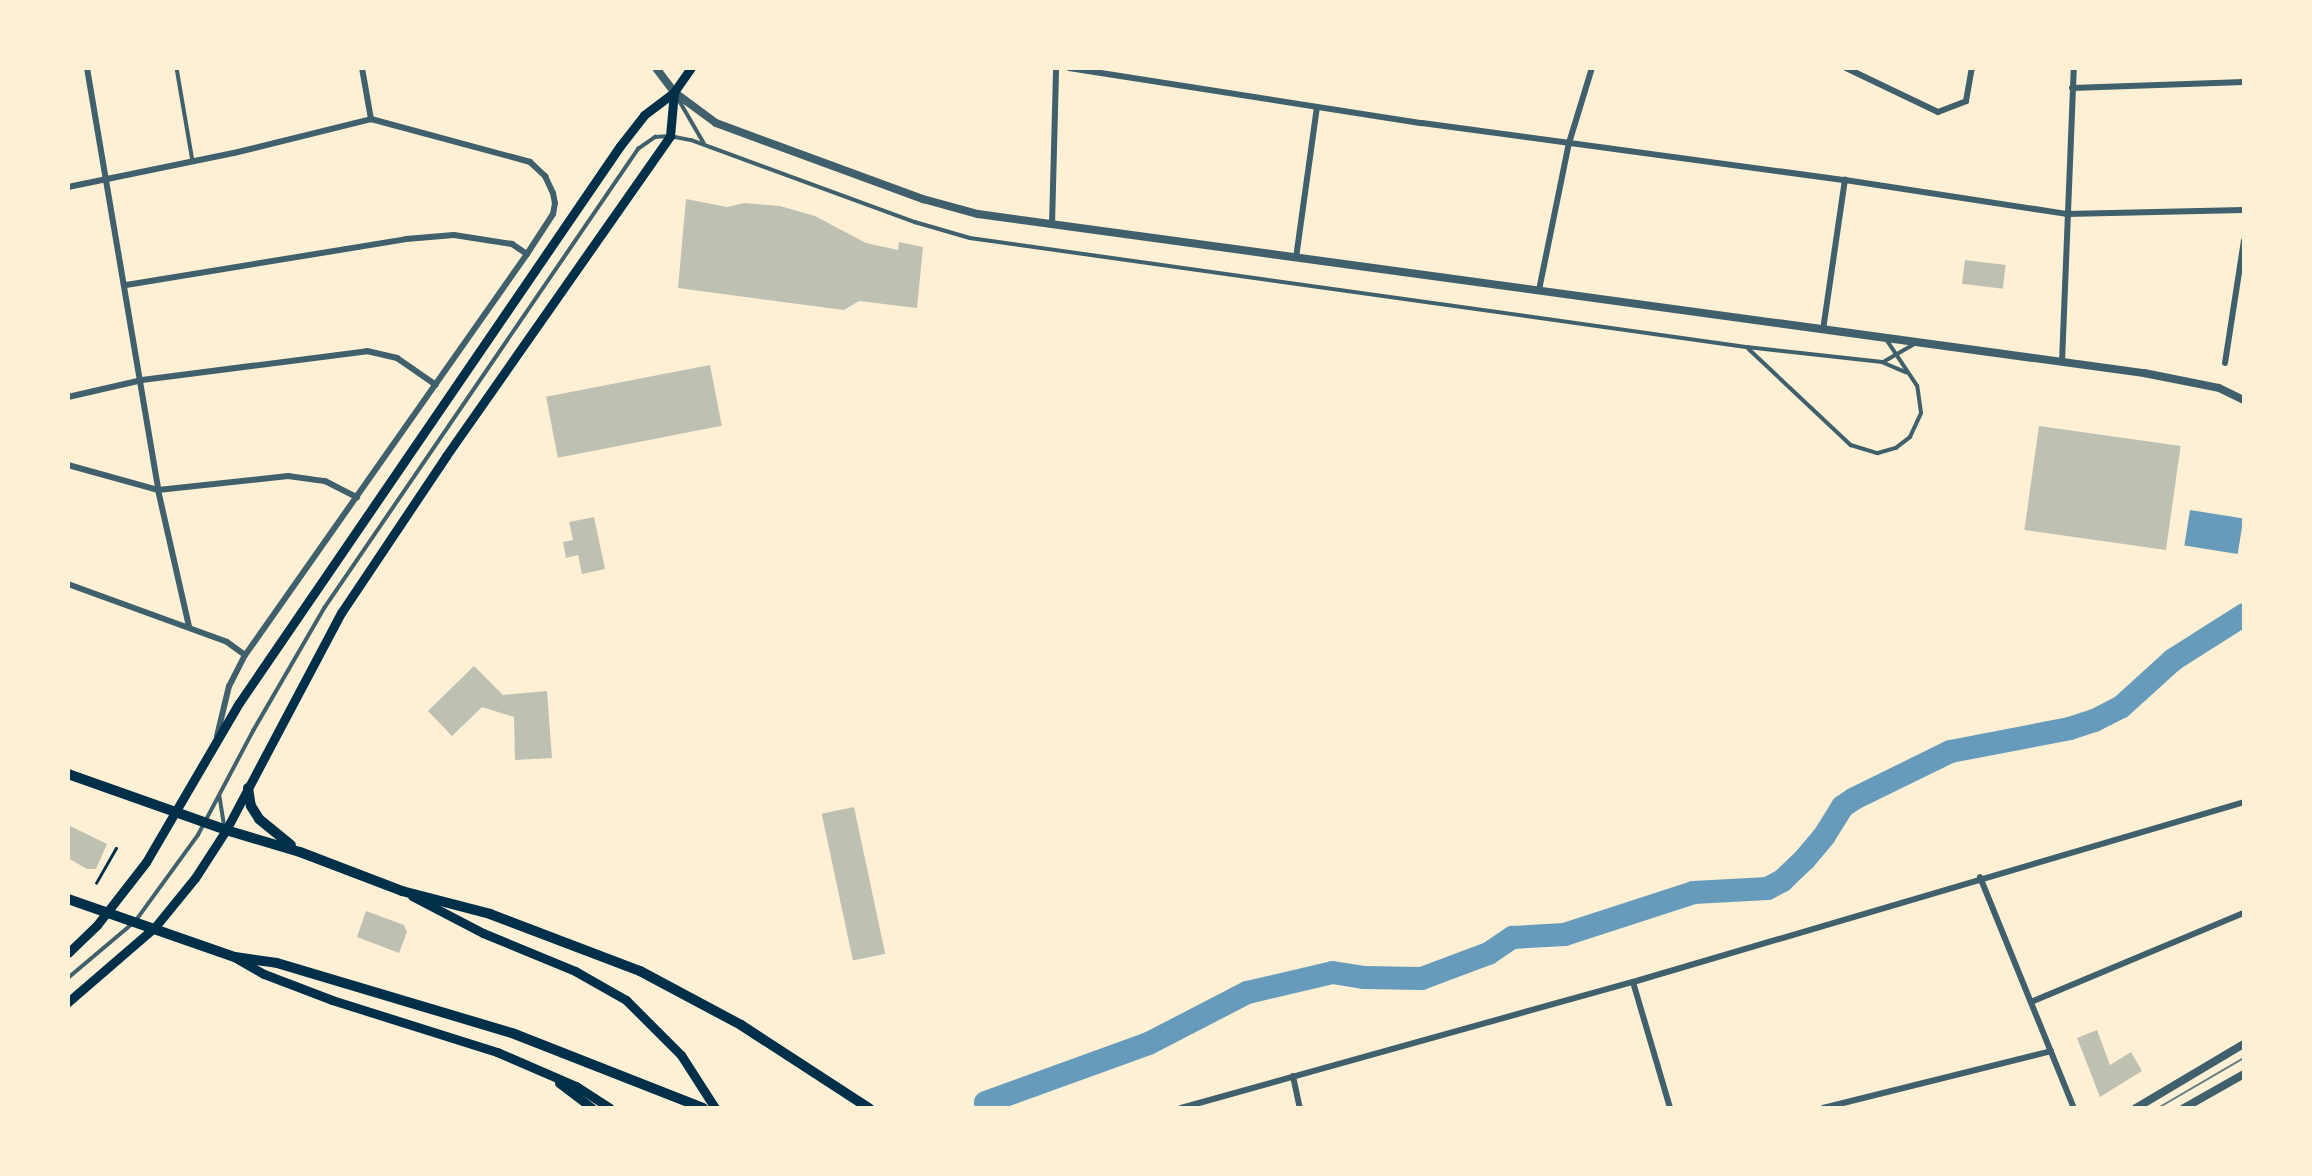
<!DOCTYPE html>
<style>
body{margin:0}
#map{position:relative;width:2312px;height:1176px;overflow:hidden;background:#fdf0d5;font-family:"Roboto Serif",serif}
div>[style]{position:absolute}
.water>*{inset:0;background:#669bbc;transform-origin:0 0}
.river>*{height:23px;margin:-11.5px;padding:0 11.5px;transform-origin:11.5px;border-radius:11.5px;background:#669bbc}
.building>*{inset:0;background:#bec0b2;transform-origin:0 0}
.path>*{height:2.5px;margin:-1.25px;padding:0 1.25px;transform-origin:1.25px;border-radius:1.25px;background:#003049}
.service>*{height:3.5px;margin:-1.75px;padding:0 1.75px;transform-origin:1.75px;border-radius:1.75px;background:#3f606c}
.minor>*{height:6px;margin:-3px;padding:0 3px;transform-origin:3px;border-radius:3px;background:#3f606c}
.tertiary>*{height:8px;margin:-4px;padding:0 4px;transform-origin:4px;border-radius:4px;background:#3f606c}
.secondary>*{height:9px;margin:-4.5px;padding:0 4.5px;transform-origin:4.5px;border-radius:4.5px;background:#003049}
.primary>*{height:10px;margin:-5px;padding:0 5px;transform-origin:5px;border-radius:5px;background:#003049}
.tram>*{height:2px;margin:-1px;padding:0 1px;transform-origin:1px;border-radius:1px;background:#657d81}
span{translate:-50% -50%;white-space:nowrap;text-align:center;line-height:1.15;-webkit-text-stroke:6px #fdf0d5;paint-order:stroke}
.frame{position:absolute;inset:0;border:70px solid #fdf0d5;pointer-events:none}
</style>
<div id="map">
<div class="water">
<div style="left:2190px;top:510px;width:54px;height:36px;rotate:9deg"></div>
</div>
<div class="river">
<div style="left:985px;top:1102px;width:173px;rotate:-19.9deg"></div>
<div style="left:1148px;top:1043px;width:111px;rotate:-27.3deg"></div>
<div style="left:1247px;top:992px;width:87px;rotate:-13.2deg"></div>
<div style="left:1332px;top:972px;width:31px;rotate:9deg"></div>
<div style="left:1363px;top:977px;width:58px;rotate:1deg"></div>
<div style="left:1421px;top:978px;width:72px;rotate:-20.5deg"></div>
<div style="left:1488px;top:953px;width:29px;rotate:-34deg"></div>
<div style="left:1512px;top:937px;width:52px;rotate:-3.3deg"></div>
<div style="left:1564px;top:934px;width:136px;rotate:-18deg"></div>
<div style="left:1693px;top:892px;width:74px;rotate:-3.1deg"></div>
<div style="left:1767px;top:888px;width:17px;rotate:-28deg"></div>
<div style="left:1782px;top:880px;width:30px;rotate:-44deg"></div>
<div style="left:1804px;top:859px;width:31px;rotate:-50deg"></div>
<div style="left:1824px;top:835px;width:34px;rotate:-58deg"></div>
<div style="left:1842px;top:806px;width:14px;rotate:-34deg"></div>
<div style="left:1854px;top:798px;width:107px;rotate:-26.1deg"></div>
<div style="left:1950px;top:751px;width:121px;rotate:-10.9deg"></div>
<div style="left:2069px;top:728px;width:26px;rotate:-18deg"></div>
<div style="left:2094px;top:720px;width:29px;rotate:-27deg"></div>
<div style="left:2120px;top:707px;width:72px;rotate:-42.2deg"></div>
<div style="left:2173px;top:659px;width:84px;rotate:-32.4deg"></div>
</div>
<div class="building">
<div style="clip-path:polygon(686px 199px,727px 207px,744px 203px,780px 206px,815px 216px,866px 243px,898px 250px,899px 242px,923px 247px,917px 308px,859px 301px,844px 310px,678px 288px)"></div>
<div style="left:1965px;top:260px;width:41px;height:24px;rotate:7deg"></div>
<div style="left:710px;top:365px;width:62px;height:167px;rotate:79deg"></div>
<div style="left:2039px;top:426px;width:143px;height:105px;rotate:8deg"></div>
<div style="clip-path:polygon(594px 517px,605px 569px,582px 574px,578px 555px,566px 558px,563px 542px,573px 540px,569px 522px)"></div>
<div style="clip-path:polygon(474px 666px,503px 695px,547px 691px,552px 758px,515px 760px,514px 717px,482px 707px,452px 736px,428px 711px)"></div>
<div style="left:854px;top:807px;width:150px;height:33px;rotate:78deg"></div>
<div style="clip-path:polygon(68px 825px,107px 844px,96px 869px,87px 869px,68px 858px)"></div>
<div style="clip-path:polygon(366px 911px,404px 925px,407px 932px,399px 953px,357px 937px)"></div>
<div style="clip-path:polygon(2097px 1030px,2110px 1065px,2131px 1052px,2142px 1071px,2100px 1097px,2077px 1038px)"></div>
</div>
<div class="path">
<div style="left:96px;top:883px;width:40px;rotate:-60.3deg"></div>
</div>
<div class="service">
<div style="left:177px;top:68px;width:95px;rotate:80.3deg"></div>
<div style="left:678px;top:98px;width:52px;rotate:60deg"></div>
<div style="left:1749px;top:349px;width:140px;rotate:43.3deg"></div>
<div style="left:1851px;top:445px;width:28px;rotate:17deg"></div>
<div style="left:1878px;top:453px;width:19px;rotate:-16deg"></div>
<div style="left:1896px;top:448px;width:18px;rotate:-38deg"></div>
<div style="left:1910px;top:437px;width:26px;rotate:-65deg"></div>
<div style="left:1921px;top:413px;width:27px;rotate:-98deg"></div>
<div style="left:1917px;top:386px;width:58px;rotate:-123.7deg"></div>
<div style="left:1885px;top:361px;width:34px;rotate:-30deg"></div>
<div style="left:220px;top:797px;width:30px;rotate:81deg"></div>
<div style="left:137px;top:919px;width:104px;rotate:-54deg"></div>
<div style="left:198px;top:835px;width:118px;rotate:-62.1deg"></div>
<div style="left:253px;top:731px;width:143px;rotate:-59.9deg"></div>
<div style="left:325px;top:607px;width:555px;rotate:-55.65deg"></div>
<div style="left:638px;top:149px;width:21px;rotate:-35deg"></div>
<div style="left:655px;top:137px;width:15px;rotate:-4deg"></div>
<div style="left:670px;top:136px;width:21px;rotate:11deg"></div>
<div style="left:691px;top:140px;width:239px;rotate:20.1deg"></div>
<div style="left:915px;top:222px;width:57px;rotate:16.2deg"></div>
<div style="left:970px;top:238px;width:785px;rotate:7.99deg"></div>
<div style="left:1747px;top:347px;width:136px;rotate:6.3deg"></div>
<div style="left:1882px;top:362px;width:26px;rotate:23deg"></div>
<div style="left:68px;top:978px;width:82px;rotate:-40.1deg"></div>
</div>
<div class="minor">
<div style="left:87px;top:68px;width:428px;rotate:80.4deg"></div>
<div style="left:158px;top:490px;width:140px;rotate:77.2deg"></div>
<div style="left:362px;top:68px;width:52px;rotate:80deg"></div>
<div style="left:1069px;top:68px;width:357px;rotate:8.9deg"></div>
<div style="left:1422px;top:123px;width:427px;rotate:7.7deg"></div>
<div style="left:1845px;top:180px;width:224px;rotate:8.7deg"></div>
<div style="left:2066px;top:214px;width:178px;rotate:-1.3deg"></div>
<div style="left:1846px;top:68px;width:102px;rotate:25.6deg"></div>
<div style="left:1938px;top:112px;width:30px;rotate:-21deg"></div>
<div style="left:1966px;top:101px;width:34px;rotate:-80deg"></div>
<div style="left:2072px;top:88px;width:172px;rotate:-2deg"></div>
<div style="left:68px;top:187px;width:169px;rotate:-11.6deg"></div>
<div style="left:234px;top:153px;width:141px;rotate:-13.9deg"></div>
<div style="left:371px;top:119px;width:165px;rotate:15.1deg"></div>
<div style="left:530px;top:162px;width:21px;rotate:43deg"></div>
<div style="left:545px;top:176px;width:19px;rotate:65deg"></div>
<div style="left:553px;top:193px;width:10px;rotate:79deg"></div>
<div style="left:555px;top:203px;width:11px;rotate:100deg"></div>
<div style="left:553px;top:214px;width:48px;rotate:123deg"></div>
<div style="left:527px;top:254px;width:490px;rotate:125.1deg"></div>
<div style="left:245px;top:655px;width:35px;rotate:117deg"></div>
<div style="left:229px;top:686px;width:51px;rotate:103.5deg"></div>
<div style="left:1052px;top:225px;width:157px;rotate:-88.5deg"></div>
<div style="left:1296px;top:258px;width:152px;rotate:-82.1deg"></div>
<div style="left:126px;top:285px;width:284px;rotate:-9.3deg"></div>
<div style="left:406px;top:239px;width:48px;rotate:-4.8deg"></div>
<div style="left:454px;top:235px;width:59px;rotate:8.8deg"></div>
<div style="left:512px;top:244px;width:18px;rotate:34deg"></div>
<div style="left:1539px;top:290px;width:150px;rotate:-78.5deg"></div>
<div style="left:1569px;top:143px;width:78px;rotate:-73deg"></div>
<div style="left:1823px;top:330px;width:152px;rotate:-81.7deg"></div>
<div style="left:2062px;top:362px;width:294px;rotate:-87.7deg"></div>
<div style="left:2225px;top:363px;width:124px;rotate:-81.2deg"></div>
<div style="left:68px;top:397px;width:76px;rotate:-12.9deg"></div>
<div style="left:142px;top:380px;width:227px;rotate:-7.3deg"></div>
<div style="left:367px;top:351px;width:31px;rotate:13deg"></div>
<div style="left:397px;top:358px;width:47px;rotate:34.7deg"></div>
<div style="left:68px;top:465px;width:93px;rotate:15.5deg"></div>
<div style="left:158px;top:490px;width:131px;rotate:-6.1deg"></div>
<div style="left:288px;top:476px;width:37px;rotate:8deg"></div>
<div style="left:325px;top:481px;width:36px;rotate:27deg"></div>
<div style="left:68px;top:584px;width:169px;rotate:20deg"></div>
<div style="left:227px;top:642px;width:22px;rotate:36deg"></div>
<div style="left:1980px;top:877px;width:249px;rotate:67.9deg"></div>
<div style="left:1633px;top:982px;width:131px;rotate:73.6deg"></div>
<div style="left:2031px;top:1002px;width:231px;rotate:-22.7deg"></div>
<div style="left:1293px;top:1076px;width:33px;rotate:78deg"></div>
<div style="left:1181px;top:1108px;width:469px;rotate:-15.6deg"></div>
<div style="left:1633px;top:982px;width:637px;rotate:-16.41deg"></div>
<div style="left:1823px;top:1108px;width:235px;rotate:-14deg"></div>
</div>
<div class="tertiary">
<div style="left:656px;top:68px;width:30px;rotate:53deg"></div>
<div style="left:674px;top:92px;width:52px;rotate:36.4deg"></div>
<div style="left:716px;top:123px;width:221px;rotate:20.2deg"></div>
<div style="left:923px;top:199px;width:57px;rotate:15.3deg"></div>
<div style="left:978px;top:214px;width:1177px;rotate:7.77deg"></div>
<div style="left:2144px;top:373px;width:76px;rotate:11.3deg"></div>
<div style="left:2219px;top:388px;width:28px;rotate:26deg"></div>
<div style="left:2136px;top:1108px;width:126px;rotate:-30.7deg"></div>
<div style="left:2184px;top:1108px;width:69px;rotate:-29.5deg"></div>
</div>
<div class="secondary">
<div style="left:412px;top:896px;width:80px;rotate:27.5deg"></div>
<div style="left:483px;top:933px;width:100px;rotate:22.4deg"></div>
<div style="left:575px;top:971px;width:59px;rotate:29.6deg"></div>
<div style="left:626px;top:1000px;width:78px;rotate:45deg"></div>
<div style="left:681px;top:1055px;width:63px;rotate:57.3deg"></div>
<div style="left:68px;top:953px;width:40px;rotate:-44deg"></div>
<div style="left:97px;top:925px;width:80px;rotate:-52.1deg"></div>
<div style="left:146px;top:862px;width:184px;rotate:-59.7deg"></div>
<div style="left:239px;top:703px;width:675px;rotate:-55.63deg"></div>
<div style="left:620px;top:146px;width:39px;rotate:-52deg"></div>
<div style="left:644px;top:115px;width:38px;rotate:-37deg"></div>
<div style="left:674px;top:92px;width:29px;rotate:-55deg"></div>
<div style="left:236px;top:958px;width:32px;rotate:30deg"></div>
<div style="left:264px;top:974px;width:73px;rotate:20.9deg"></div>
<div style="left:332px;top:1000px;width:173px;rotate:17.5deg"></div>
<div style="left:497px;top:1052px;width:86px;rotate:23.3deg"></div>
<div style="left:576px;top:1086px;width:40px;rotate:32.9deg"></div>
<div style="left:68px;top:1002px;width:115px;rotate:-40.8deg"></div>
<div style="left:155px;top:927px;width:63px;rotate:-50.8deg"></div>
<div style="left:195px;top:878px;width:57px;rotate:-57.1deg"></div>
<div style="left:226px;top:830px;width:246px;rotate:-62.1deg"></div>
<div style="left:341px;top:613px;width:189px;rotate:-56.2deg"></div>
<div style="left:446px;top:456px;width:391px;rotate:-55deg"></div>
<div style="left:670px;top:136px;width:44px;rotate:-84.8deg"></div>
<div style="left:559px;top:1083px;width:41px;rotate:37.1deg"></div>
</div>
<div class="primary">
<div style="left:68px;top:774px;width:168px;rotate:19.5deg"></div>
<div style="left:226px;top:830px;width:77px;rotate:16.6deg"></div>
<div style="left:300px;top:852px;width:109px;rotate:20.9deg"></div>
<div style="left:402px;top:891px;width:91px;rotate:14.6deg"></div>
<div style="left:490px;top:914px;width:160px;rotate:20.8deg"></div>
<div style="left:640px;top:971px;width:115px;rotate:28.1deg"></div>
<div style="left:741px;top:1025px;width:153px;rotate:33deg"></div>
<div style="left:248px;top:788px;width:18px;rotate:81deg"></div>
<div style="left:251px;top:806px;width:15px;rotate:58deg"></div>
<div style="left:259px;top:819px;width:41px;rotate:39.1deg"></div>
<div style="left:68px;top:899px;width:177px;rotate:19.2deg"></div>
<div style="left:235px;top:957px;width:42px;rotate:8.1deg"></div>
<div style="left:277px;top:963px;width:245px;rotate:16.6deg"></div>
<div style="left:512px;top:1033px;width:205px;rotate:21.4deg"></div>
</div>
<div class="tram">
<div style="left:2158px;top:1108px;width:99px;rotate:-30.2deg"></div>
</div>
<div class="frame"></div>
</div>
